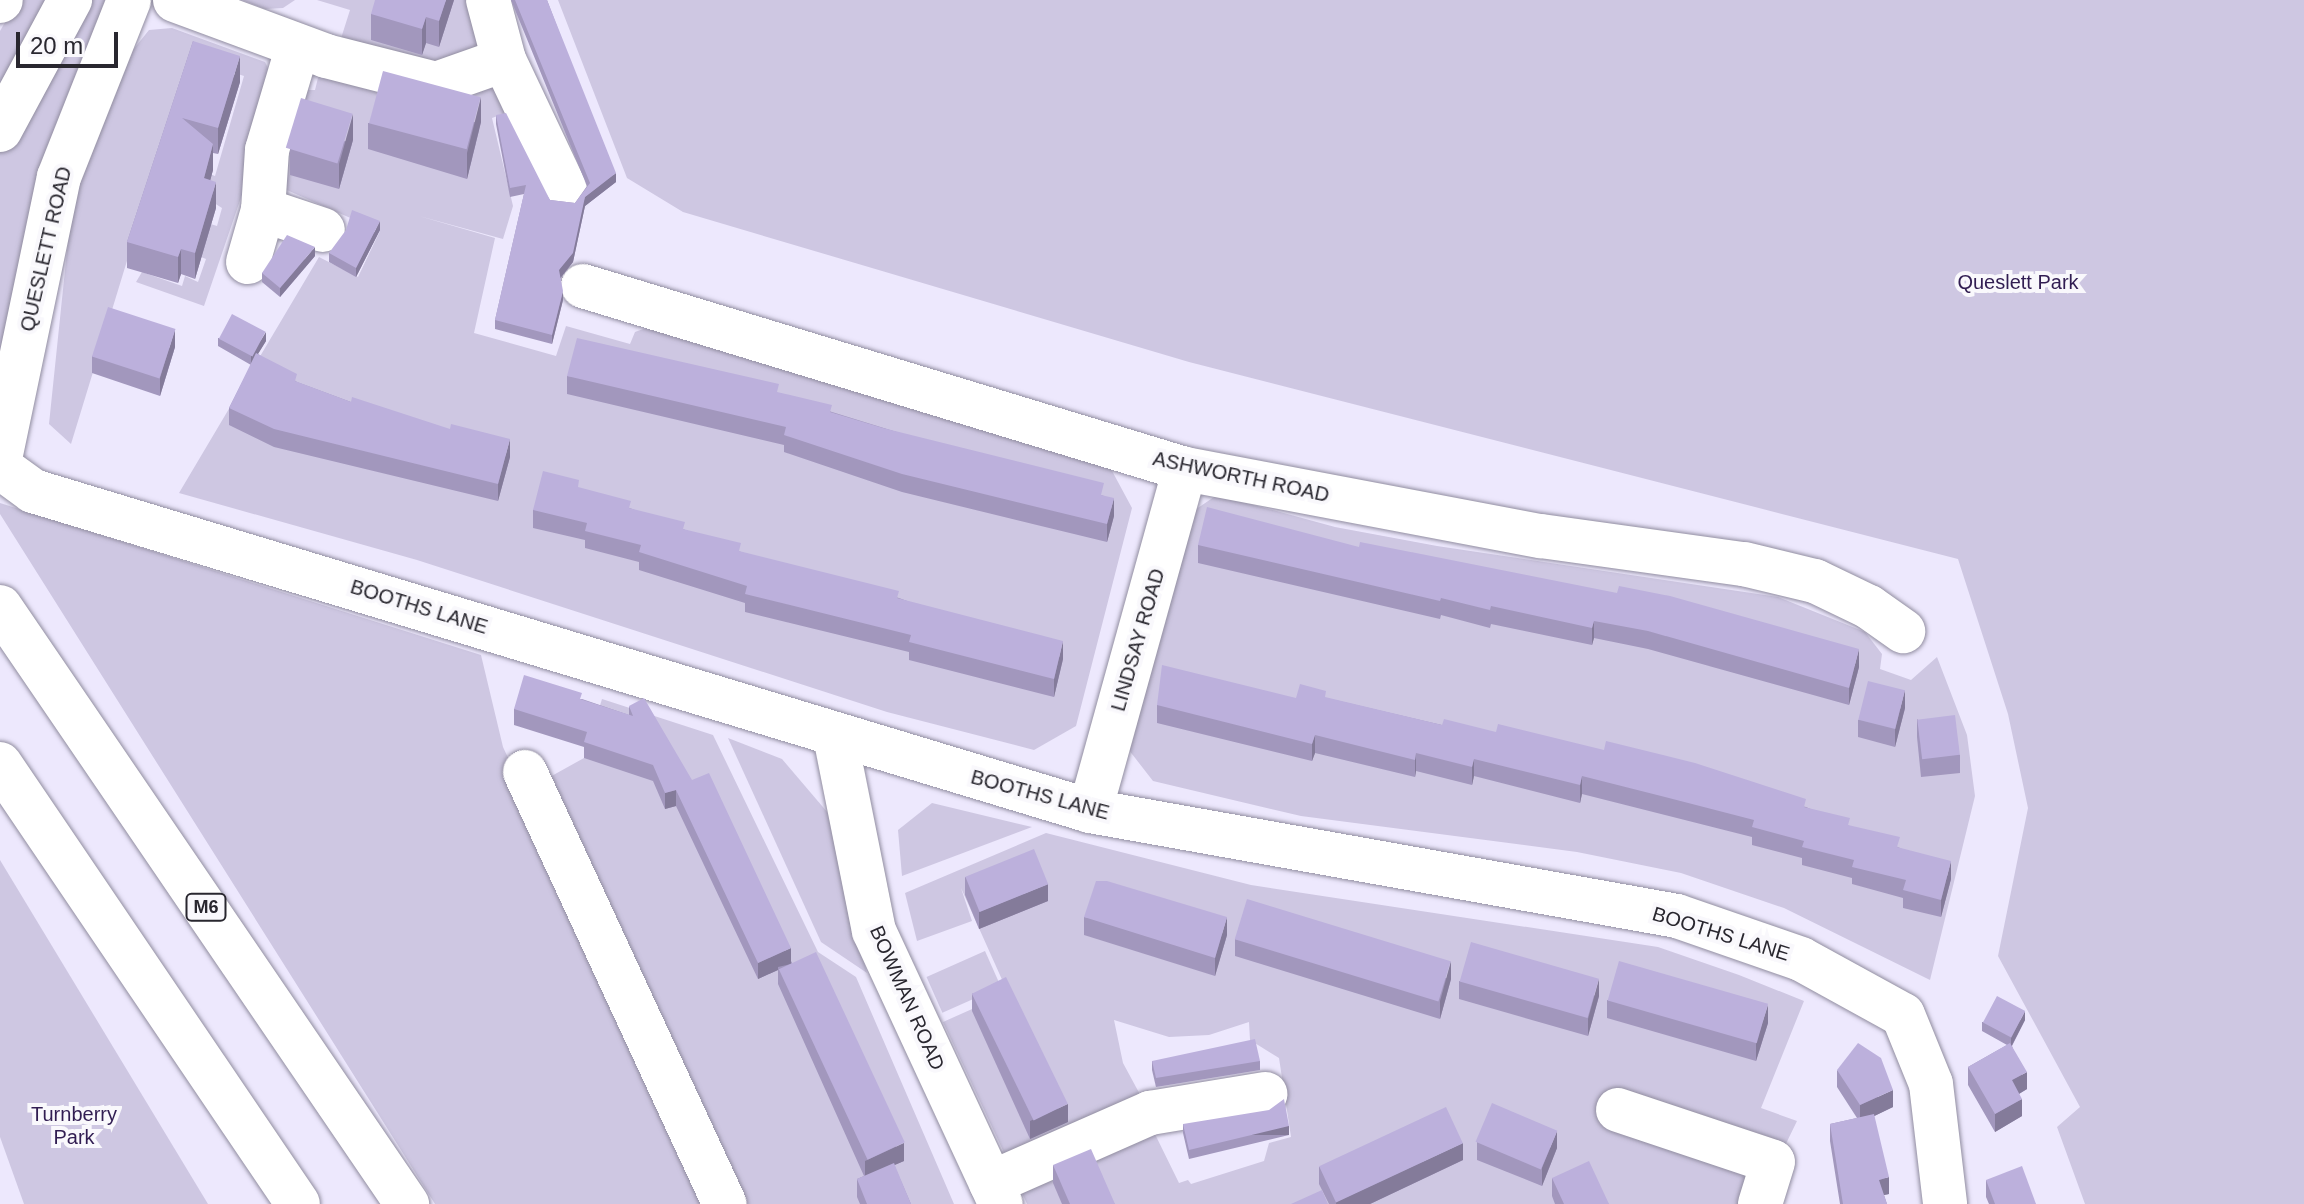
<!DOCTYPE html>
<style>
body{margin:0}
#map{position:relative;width:2304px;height:1204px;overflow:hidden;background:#ede8fd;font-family:Helvetica,sans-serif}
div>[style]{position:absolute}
.green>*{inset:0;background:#cec7e2;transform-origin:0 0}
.roads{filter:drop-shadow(0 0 2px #918da0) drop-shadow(0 0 2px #918da0)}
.minor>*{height:44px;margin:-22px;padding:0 22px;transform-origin:22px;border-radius:22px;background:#fff}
.highway>*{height:44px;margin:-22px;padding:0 22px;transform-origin:22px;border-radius:22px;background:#fff}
.wall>*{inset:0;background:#a297bd}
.shaded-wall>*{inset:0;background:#847b9a;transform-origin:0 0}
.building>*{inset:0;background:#bcb0dc;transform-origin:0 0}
span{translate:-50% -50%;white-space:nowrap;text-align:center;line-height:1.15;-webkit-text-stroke:8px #f9f8fc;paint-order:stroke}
.shield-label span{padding:2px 6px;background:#f9f8fc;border:2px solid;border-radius:6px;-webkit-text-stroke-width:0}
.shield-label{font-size:18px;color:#29272f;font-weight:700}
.street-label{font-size:20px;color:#29272f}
.park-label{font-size:20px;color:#311d52}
.scale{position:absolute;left:16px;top:32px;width:102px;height:36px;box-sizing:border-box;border:4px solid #29272f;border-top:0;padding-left:10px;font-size:24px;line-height:28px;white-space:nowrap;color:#29272f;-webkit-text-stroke:6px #f9f8fc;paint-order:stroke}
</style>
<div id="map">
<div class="green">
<div style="clip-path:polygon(18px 0,49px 0,0 88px,0 31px)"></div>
<div style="clip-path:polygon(85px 0,108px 0,27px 221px,0 377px,0 152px)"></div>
<div style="clip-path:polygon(242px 0,295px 0,283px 8px,265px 9px)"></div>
<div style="clip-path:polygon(317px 0,473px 0,490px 55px,445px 71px,337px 51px,350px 10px)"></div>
<div style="clip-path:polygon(558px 0,2304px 0,2304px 1204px,2085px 1204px,2057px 1127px,2080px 1107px,1998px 956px,2028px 808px,2008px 714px,1958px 559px,1189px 362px,683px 212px,627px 178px)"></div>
<div style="clip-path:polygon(evenodd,172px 28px,265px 62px,274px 80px,274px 101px,204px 306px,136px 282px,142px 272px,182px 286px,185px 276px,198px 282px,206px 259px,189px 252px,201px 221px,217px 226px,222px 208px,156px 166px,71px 444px,49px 424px,72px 203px,133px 50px,149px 30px,172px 28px,188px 58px,244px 76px,215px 176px,160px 155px,188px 58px)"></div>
<div style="clip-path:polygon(321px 66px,497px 69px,520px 108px,492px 118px,513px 206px,503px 239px,419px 216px,495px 238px,474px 333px,556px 356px,566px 326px,630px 344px,635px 332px,646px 328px,1111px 469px,1132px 508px,1076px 726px,1034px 750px,887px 712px,417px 560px,179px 493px,319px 257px,358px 277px,380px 231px,280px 187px,297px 90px,315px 90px)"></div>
<div style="clip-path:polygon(1217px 495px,1335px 527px,1437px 546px,1778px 597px,1865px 632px,1882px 654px,1880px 669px,1911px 680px,1937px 657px,1967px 735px,1975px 796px,1930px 980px,1784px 908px,1681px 873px,1577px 852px,1301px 816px,1153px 781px,1125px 745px,1183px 518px)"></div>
<div style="clip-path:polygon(0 503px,481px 655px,503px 747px,715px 1204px,435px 1204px,0 514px)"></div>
<div style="clip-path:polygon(602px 699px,713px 735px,818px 952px,856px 977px,954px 1204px,730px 1204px,539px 783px,584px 758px)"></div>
<div style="clip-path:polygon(728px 738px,782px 759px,828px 813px,867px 973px,821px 942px)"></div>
<div style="clip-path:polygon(932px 803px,1032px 827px,902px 876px,898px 830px)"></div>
<div style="clip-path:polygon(1046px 833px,1251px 885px,1658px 947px,1739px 975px,1804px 1001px,1761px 1108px,1797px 1121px,1780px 1156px,1747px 1168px,1748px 1204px,1027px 1204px,1019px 1186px,1151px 1126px,1179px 1183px,1188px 1180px,1191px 1184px,1264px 1161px,1269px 1143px,1291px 1137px,1279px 1058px,1250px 1040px,1249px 1022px,1209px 1035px,1169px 1037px,1114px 1020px,1123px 1063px,1143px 1100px,1007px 1159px,943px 1022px,1008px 993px,961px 888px,972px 921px,917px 941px,905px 893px)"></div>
<div style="clip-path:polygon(0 860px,208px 1204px,24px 1204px,0 1137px)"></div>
<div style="left:985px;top:951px;width:39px;height:64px;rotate:66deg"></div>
</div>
<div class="roads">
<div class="minor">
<div style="left:175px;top:0;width:161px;rotate:20.3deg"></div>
<div style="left:326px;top:56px;width:114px;rotate:14.3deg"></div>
<div style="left:436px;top:84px;width:72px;rotate:-19.4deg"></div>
<div style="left:504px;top:60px;width:62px;rotate:-104.9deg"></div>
<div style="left:298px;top:46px;width:109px;rotate:106.6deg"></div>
<div style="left:267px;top:150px;width:60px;rotate:93.8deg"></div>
<div style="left:263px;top:210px;width:63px;rotate:18.4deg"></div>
<div style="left:504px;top:60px;width:143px;rotate:64.7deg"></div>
<div style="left:248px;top:262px;width:54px;rotate:-73.9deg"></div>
<div style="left:583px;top:286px;width:629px;rotate:16.91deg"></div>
<div style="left:1185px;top:469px;width:362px;rotate:10.7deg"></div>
<div style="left:1541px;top:536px;width:205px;rotate:7.9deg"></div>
<div style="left:1744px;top:564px;width:73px;rotate:13.5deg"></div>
<div style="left:1815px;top:581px;width:60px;rotate:25.7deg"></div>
<div style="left:1869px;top:607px;width:42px;rotate:35.2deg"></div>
<div style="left:0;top:459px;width:288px;rotate:-78.2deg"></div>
<div style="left:59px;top:177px;width:190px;rotate:-68.4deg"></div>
<div style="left:0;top:467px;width:41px;rotate:36deg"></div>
<div style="left:33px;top:491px;width:1104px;rotate:16.84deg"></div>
<div style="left:1090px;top:811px;width:596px;rotate:10.14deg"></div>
<div style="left:1677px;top:916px;width:131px;rotate:19.1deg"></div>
<div style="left:1801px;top:959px;width:116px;rotate:28.8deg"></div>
<div style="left:1903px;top:1015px;width:74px;rotate:67.9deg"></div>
<div style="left:1931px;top:1084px;width:121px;rotate:83.3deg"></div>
<div style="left:835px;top:736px;width:199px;rotate:78.7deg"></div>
<div style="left:874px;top:931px;width:301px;rotate:65.1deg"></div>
<div style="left:525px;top:772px;width:476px;rotate:65.2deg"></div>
<div style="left:1090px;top:811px;width:355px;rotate:-74.5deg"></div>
<div style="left:1618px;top:1110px;width:163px;rotate:18.5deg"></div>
<div style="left:1773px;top:1162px;width:44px;rotate:107.2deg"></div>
<div style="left:991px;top:1183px;width:174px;rotate:-23.8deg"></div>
<div style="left:1150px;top:1113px;width:117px;rotate:-9.4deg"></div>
</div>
<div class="highway">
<div style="left:0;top:1px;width:1px;rotate:-45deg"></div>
<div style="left:0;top:130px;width:148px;rotate:-61.7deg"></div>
<div style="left:0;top:607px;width:723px;rotate:55.72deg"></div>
<div style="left:0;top:764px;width:531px;rotate:55.89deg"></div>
</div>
</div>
<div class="wall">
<div style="clip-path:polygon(454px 0,439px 47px,426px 43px,422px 55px,371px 40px,371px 14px)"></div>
<div style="clip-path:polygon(511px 0,547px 0,616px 182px,585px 206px,573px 262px,560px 278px,563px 300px,552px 344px,495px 329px,495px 320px,524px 194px,510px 197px,496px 124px,496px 115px,550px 200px,575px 203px,587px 186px)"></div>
<div style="clip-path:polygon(193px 41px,240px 82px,218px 154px,213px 153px,213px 170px,210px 180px,216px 208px,195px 279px,181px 274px,178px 283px,127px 268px,127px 242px)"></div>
<div style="clip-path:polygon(481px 122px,467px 179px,368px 149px,368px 123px)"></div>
<div style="clip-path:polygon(353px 140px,339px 189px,290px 175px,290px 149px)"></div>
<div style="clip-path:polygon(380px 230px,356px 277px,329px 262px,329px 253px)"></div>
<div style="clip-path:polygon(315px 256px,280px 297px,262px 282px,262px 273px)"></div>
<div style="clip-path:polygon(218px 338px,266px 341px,258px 354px,297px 382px,351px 402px,510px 457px,498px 501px,274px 447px,229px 425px,229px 408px,251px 365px,218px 346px)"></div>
<div style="clip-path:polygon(175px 347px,160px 396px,92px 373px,92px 356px)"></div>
<div style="clip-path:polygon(567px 376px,779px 393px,832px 412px,1104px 496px,1114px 516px,1107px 542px,902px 492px,784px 452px,784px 445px,567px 394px)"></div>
<div style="clip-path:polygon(579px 488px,741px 552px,899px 598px,1063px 659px,1054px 697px,909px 660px,909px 652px,745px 612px,745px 603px,639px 570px,639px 562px,585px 548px,585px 540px,533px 528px,533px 510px)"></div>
<div style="clip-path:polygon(1198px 545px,1359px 547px,1859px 667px,1849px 705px,1648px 649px,1594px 638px,1592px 645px,1491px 624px,1490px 628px,1441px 615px,1440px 619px,1198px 563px)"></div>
<div style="clip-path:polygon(1296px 698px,1326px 698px,1442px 725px,1806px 807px,1900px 848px,1951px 879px,1941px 917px,1903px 908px,1903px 898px,1852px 884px,1852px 878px,1802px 865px,1802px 858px,1752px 845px,1752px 837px,1665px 815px,1582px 794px,1580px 803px,1474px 776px,1472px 785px,1416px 771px,1415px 777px,1315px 753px,1312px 761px,1157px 723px,1157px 705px)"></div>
<div style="clip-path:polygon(582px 699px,629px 715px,629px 706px,791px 961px,904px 1161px,894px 1165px,911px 1204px,860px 1204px,857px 1197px,857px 1179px,864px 1176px,778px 984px,778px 970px,758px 979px,676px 806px,665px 809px,653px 781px,584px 758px,584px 747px,514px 725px,514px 709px)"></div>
<div style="clip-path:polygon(1905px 708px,1895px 747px,1858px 737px,1858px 720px)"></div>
<div style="clip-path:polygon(1917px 719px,1960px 755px,1960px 773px,1921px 777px,1917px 737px)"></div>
<div style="clip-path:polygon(965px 877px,1048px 901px,979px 929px,965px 895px)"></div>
<div style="clip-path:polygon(1084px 917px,1227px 935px,1215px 976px,1084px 935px)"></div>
<div style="clip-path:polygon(1235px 939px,1451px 979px,1440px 1019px,1235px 956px)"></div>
<div style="clip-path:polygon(1459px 981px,1599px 996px,1588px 1036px,1459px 999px)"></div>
<div style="clip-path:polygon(972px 993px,1068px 1122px,1030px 1139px,972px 1011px)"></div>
<div style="clip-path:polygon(1607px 1000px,1768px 1023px,1756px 1061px,1607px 1018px)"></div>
<div style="clip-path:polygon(2025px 1020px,2012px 1046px,2027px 1089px,2019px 1094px,2022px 1116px,1995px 1132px,1968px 1085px,1968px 1067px,2007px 1045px,1982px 1031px,1982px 1022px)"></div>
<div style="clip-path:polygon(1152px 1061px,1260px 1061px,1260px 1070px,1156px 1087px,1152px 1070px)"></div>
<div style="clip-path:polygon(1837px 1070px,1893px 1107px,1874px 1116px,1889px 1194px,1884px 1195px,1887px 1204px,1840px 1204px,1830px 1141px,1830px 1124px,1857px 1118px,1837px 1087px)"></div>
<div style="clip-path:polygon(1183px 1124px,1289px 1135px,1189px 1159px,1183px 1133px)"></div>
<div style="clip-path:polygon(1477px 1142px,1557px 1148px,1542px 1186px,1477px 1160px)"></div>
<div style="clip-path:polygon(1463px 1160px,1370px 1204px,1329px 1204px,1319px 1184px,1319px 1167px)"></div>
<div style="clip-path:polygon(1053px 1165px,1115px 1204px,1062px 1204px,1053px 1183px)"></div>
<div style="clip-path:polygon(1552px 1178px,1609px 1204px,1555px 1204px,1552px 1196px)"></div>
<div style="clip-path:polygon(1986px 1180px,2036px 1204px,1989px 1204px,1986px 1197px)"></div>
</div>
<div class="shaded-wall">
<div style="clip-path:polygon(446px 0,454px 0,439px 47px,439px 21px)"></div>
<div style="clip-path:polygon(426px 17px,426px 43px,422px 55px,422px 29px)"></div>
<div style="clip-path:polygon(240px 56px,240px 82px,218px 154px,218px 128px)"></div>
<div style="clip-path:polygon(481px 97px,481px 122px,467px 179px,467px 153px)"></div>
<div style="clip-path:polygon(353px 114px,353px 140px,339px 189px,339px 164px)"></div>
<div style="clip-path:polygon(213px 144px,213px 170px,204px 204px,204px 178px)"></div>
<div style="clip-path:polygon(616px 173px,616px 182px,585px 206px,573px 262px,559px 280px,559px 270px,585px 197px)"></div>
<div style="clip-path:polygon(216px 182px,216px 208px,195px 279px,195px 253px)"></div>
<div style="clip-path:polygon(380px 221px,380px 230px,356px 277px,356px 268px)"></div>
<div style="clip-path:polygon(315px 247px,315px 256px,280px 297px,280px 288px)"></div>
<div style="clip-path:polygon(181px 249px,181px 274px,178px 283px,178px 257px)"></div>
<div style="clip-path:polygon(563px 291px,563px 300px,552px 344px,552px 335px)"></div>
<div style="clip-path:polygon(175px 329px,175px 347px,160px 396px,160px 378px)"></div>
<div style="clip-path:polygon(266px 332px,266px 341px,251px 365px,251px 356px)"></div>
<div style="clip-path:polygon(510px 439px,510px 457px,498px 501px,498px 484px)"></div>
<div style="clip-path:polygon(1114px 498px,1114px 516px,1107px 542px,1107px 524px)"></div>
<div style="clip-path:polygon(1594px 621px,1594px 638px,1592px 645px,1592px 628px)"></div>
<div style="clip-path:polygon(1063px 641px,1063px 659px,1054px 697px,1054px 679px)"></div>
<div style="clip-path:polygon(1859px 649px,1859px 667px,1849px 705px,1849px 688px)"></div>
<div style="clip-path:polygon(1905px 690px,1905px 708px,1895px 747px,1895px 729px)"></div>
<div style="clip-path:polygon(1315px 735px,1315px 753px,1312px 761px,1312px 744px)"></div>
<div style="clip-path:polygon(1416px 753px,1416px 771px,1415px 777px,1415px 760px)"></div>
<div style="clip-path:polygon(1474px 759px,1474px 776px,1472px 785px,1472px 767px)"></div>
<div style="clip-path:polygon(1582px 776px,1582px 794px,1580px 803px,1580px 785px)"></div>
<div style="clip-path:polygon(676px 790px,676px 806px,665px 809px,665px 793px)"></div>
<div style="clip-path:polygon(1951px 861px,1951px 879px,1941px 917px,1941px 900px)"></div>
<div style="clip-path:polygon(1048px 884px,1048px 901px,979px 929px,979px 912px)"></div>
<div style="clip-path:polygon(1227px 917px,1227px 935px,1215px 976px,1215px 958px)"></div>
<div style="clip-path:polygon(791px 948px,791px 964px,778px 967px,778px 970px,758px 979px,758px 963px)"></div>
<div style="clip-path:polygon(1451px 961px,1451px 979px,1440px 1019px,1440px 1001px)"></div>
<div style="clip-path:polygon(1599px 979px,1599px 996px,1588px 1036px,1588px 1019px)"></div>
<div style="clip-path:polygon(1768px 1005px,1768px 1023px,1756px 1061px,1756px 1043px)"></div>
<div style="clip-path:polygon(2025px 1011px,2025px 1020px,2011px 1047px,2011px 1038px)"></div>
<div style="clip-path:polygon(2027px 1072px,2027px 1089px,2012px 1098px,2012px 1080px)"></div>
<div style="clip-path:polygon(1893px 1090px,1893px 1107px,1860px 1123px,1860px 1105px)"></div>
<div style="clip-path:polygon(2022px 1099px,2022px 1116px,1995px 1132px,1995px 1114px)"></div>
<div style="clip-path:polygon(1068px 1104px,1068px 1122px,1030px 1139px,1030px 1121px)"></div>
<div style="left:1289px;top:1126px;width:9px;height:103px;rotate:90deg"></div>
<div style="clip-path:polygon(1557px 1131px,1557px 1148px,1542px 1186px,1542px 1168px)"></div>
<div style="clip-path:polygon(904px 1143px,904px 1161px,865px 1178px,865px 1161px)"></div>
<div style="clip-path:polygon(1463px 1143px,1463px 1160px,1370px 1204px,1336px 1204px,1336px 1202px)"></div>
<div style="clip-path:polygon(1889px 1177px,1889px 1194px,1879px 1196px,1879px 1180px)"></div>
</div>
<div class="building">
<div style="clip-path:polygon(375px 0,446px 0,439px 21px,426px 17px,422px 29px,371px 14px)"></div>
<div style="clip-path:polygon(515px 0,547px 0,616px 173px,585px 197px,573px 253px,559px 270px,563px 291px,552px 335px,495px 320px,526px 185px,510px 188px,496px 115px,506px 113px,550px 200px,575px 203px,590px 183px)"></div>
<div style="clip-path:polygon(193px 41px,240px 56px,218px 128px,182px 118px,213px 144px,204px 178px,216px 182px,195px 253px,181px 249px,178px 257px,127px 242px)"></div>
<div style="left:383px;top:71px;width:101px;height:54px;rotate:15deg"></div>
<div style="left:301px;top:98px;width:54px;height:52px;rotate:17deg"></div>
<div style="clip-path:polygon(352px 210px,380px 221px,356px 268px,329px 253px,346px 230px)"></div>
<div style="clip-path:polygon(287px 235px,315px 247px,280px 288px,262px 273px)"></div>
<div style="left:108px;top:307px;width:71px;height:52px;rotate:18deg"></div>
<div style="left:232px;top:314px;width:38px;height:28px;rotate:28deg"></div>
<div style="clip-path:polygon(577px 338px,779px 384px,777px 392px,832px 405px,830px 412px,883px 428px,1104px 483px,1101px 495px,1114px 498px,1107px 524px,902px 474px,784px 435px,786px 427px,567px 376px)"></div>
<div style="clip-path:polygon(256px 353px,297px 374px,295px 381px,351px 402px,352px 397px,450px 429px,451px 424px,510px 439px,498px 484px,274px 429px,229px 408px)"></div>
<div style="clip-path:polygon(543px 471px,579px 480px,578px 487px,631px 501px,629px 508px,685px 522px,683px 529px,741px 543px,739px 551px,899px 591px,897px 598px,1063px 641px,1054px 679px,909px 642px,911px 635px,745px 594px,747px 586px,639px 552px,641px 545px,585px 531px,587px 523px,533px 510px)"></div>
<div style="clip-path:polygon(1207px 507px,1359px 547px,1360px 542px,1617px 593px,1619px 586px,1670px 596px,1859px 649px,1849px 688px,1648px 631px,1594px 621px,1592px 628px,1491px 606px,1490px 610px,1441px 598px,1440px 601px,1198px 545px)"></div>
<div style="clip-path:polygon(1162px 665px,1296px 698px,1300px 684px,1326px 691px,1325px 697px,1442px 725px,1444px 719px,1496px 732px,1498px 724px,1604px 750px,1606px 741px,1695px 763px,1806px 799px,1804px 807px,1850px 818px,1848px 825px,1900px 837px,1897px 847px,1951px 861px,1941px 900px,1903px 890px,1906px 880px,1852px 867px,1854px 860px,1802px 847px,1804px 841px,1752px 827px,1754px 820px,1665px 797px,1582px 776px,1580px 785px,1474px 759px,1472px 767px,1416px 753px,1415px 760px,1315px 735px,1312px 744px,1157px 705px)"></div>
<div style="clip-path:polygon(524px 675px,582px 693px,580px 699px,633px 716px,629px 706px,644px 698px,692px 780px,709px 773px,791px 948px,758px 963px,676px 790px,665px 793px,653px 765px,584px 742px,587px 732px,514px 709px)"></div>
<div style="left:1868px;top:681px;width:38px;height:40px;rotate:14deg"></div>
<div style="left:1955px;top:715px;width:40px;height:38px;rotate:83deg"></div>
<div style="left:1034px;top:849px;width:38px;height:74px;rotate:68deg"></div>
<div style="clip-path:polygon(1096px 881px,1107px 881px,1227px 917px,1215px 958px,1084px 917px)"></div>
<div style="left:1247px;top:899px;width:213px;height:42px;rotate:17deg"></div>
<div style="left:1471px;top:942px;width:133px;height:41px;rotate:16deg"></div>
<div style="left:816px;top:952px;width:210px;height:41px;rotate:65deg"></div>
<div style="left:1619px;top:961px;width:155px;height:41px;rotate:16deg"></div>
<div style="left:1006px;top:977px;width:141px;height:38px;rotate:64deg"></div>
<div style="left:1997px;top:996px;width:32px;height:30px;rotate:28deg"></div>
<div style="clip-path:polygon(1255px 1039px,1260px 1061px,1156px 1078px,1152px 1061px)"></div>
<div style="clip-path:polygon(1858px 1043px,1881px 1058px,1893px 1090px,1860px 1105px,1837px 1070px)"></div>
<div style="clip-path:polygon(2010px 1043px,2027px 1072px,2012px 1080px,2022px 1099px,1995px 1114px,1968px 1067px)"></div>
<div style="clip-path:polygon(1284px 1099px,1289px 1126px,1189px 1150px,1183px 1124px,1269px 1110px)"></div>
<div style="left:1492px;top:1103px;width:71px;height:42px;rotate:23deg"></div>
<div style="left:1446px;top:1107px;width:40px;height:140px;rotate:65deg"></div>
<div style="clip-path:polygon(1874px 1114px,1889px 1177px,1879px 1180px,1887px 1204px,1843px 1204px,1830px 1124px)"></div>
<div style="clip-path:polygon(1091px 1149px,1115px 1204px,1070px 1204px,1053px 1165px)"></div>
<div style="clip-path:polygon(1589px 1161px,1609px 1204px,1564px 1204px,1552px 1178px)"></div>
<div style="clip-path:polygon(894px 1163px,911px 1204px,867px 1204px,857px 1179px)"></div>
<div style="clip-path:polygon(2022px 1166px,2036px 1204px,1995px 1204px,1986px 1180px)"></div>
<div style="clip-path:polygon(1322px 1190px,1328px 1204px,1291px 1204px)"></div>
</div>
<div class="shield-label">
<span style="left:206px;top:907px">M6</span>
</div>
<div class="street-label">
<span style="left:46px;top:249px;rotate:-77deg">QUESLETT ROAD</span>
<span style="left:1241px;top:477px;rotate:12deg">ASHWORTH ROAD</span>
<span style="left:419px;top:607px;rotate:17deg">BOOTHS LANE</span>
<span style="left:1138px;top:640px;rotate:-74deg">LINDSAY ROAD</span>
<span style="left:1040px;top:795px;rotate:15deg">BOOTHS LANE</span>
<span style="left:1721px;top:934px;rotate:17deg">BOOTHS LANE</span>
<span style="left:907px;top:998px;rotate:66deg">BOWMAN ROAD</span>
</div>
<div class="park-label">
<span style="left:2018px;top:282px">Queslett Park</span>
<span style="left:74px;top:1126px">Turnberry<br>Park</span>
</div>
<div class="scale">20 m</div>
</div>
